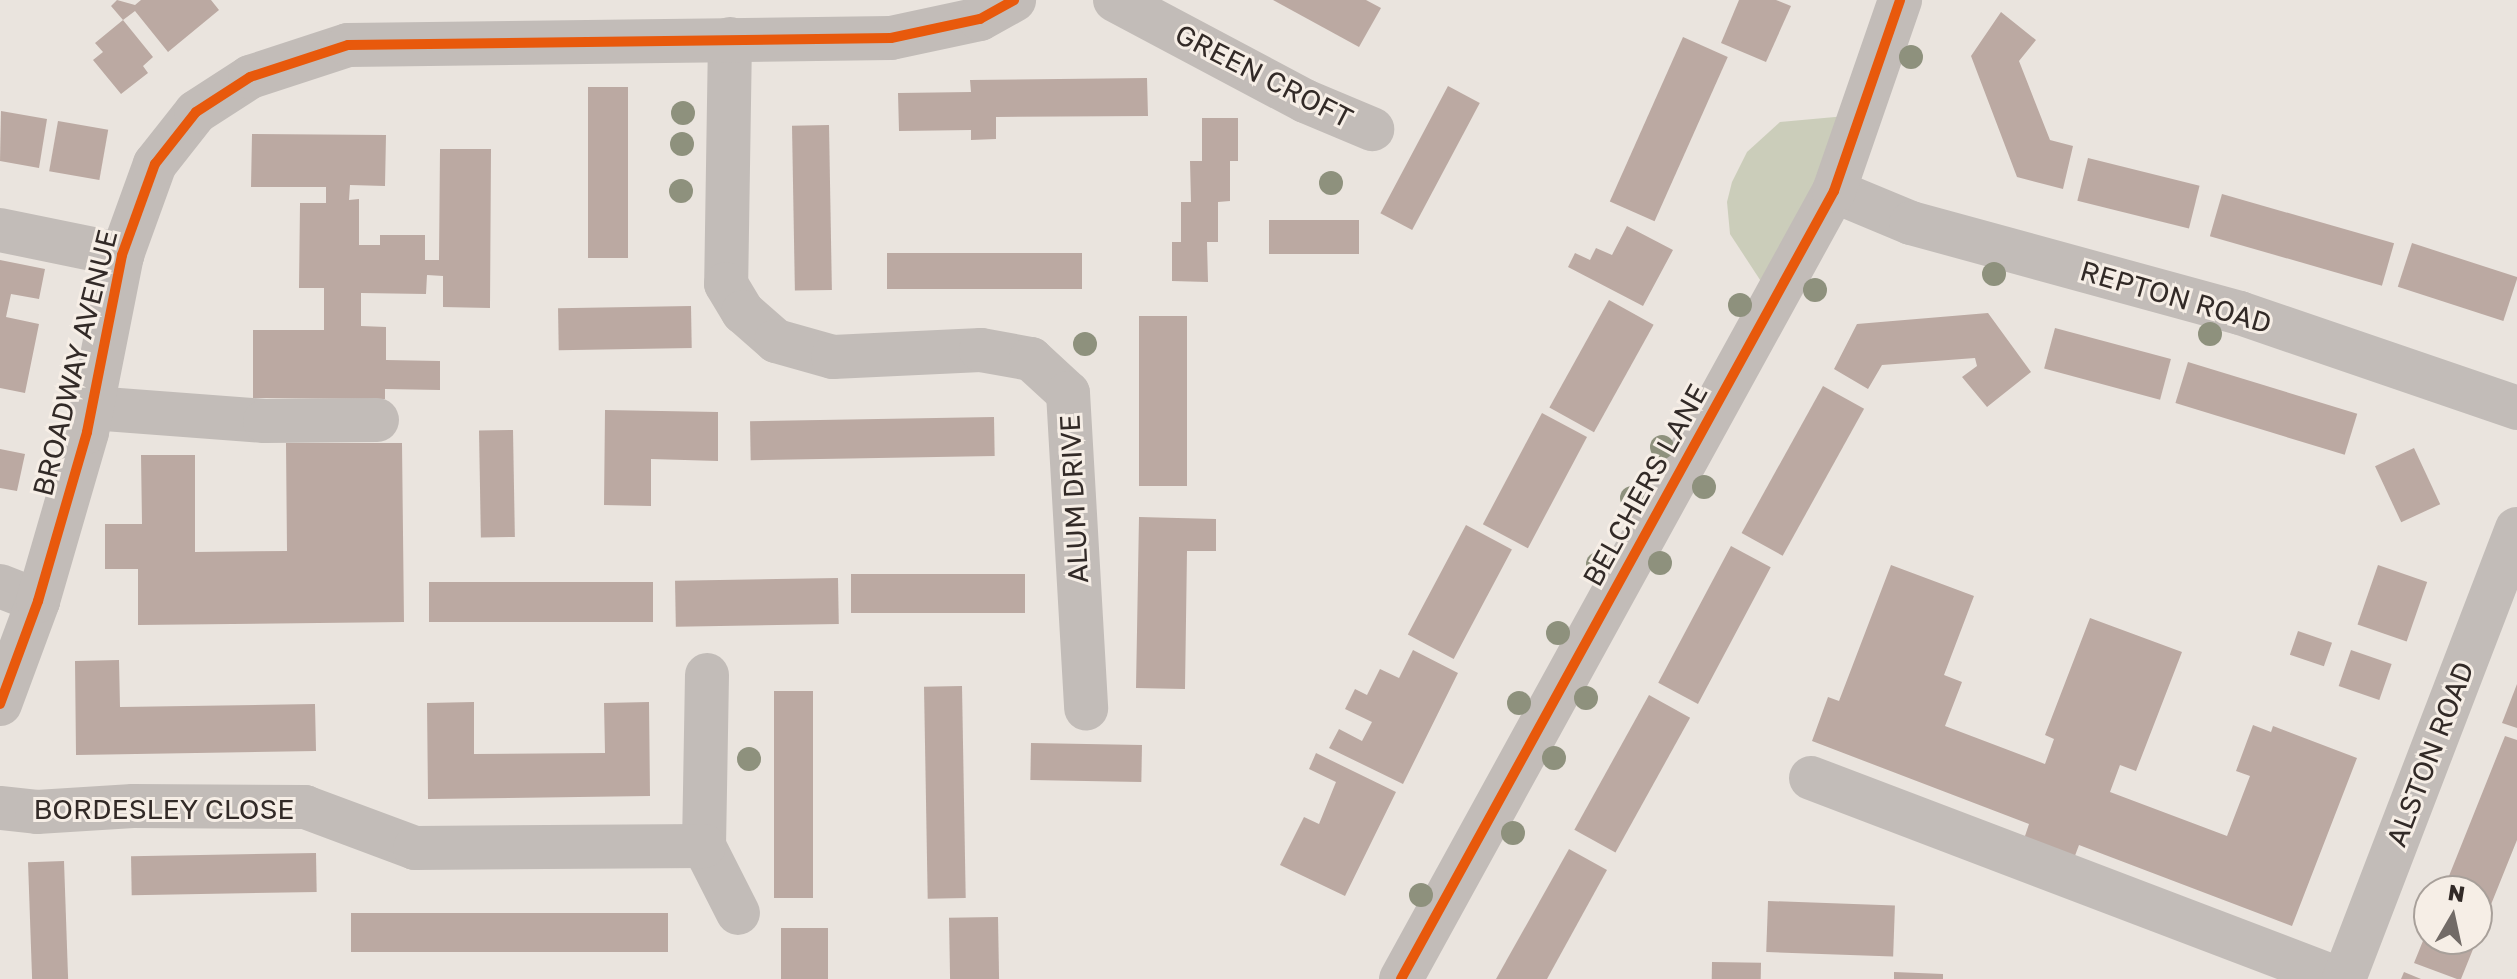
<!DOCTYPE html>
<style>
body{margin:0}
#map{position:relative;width:2517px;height:979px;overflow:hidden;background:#eae4de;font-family:"Golos Text",sans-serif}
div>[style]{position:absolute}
.green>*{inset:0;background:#cbcdba}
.building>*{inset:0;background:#bba9a2;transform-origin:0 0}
.minor>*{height:44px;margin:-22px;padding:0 22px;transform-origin:22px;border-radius:22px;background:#c2bcb8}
.cycleway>*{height:10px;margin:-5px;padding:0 5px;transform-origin:5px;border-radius:5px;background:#e8590c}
.trees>*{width:24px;height:24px;margin:-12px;border-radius:50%;background:#8e917d}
span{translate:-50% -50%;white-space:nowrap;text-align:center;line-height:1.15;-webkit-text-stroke:6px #f6eee6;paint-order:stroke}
.street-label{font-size:28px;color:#322a27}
.north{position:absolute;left:2413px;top:875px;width:80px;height:80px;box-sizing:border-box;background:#f6eee6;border:2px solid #a8a09a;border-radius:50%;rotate:9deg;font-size:22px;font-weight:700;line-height:32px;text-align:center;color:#322a27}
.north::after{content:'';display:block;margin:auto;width:28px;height:36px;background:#726b67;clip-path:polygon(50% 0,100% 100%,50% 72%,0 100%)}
</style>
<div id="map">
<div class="green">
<div style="clip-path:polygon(1846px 116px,1766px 289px,1730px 234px,1727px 202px,1732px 182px,1747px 152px,1780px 122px)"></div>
</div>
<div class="building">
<div style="clip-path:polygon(117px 0,135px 5px,141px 0,211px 0,219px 10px,168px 52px,135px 11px,123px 20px,111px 6px)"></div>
<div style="clip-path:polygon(1273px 0,1366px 0,1381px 8px,1359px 47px)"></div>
<div style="clip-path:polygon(1739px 0,1776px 0,1791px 6px,1766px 62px,1721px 43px)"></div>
<div style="clip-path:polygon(2001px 12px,2036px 40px,2019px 61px,2050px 140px,2073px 146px,2063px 189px,2017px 177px,1971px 56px)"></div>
<div style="clip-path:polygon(123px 20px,153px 57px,143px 66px,148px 73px,121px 94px,93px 60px,103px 52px,95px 43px)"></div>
<div style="left:1683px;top:37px;width:49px;height:180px;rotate:24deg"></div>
<div style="clip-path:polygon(1147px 78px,1148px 116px,996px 117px,996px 139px,971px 140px,971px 130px,899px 131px,898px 93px,971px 92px,970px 80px)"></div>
<div style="left:1448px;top:86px;width:36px;height:144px;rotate:28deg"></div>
<div style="left:628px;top:87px;width:171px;height:40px;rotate:90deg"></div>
<div style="clip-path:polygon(1px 111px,47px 119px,39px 168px,0 161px)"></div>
<div style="clip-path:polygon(1202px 118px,1238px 118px,1238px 161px,1230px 161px,1230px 201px,1218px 202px,1218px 242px,1207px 242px,1208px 282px,1172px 281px,1172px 242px,1181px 242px,1181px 202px,1191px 202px,1190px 161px,1202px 161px)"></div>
<div style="left:58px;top:121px;width:51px;height:51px;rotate:10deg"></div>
<div style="left:829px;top:125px;width:165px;height:37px;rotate:89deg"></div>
<div style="clip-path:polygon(252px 134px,386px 135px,385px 186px,350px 185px,349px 200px,359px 199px,359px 245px,380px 245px,380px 235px,425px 235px,425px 260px,439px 260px,440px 149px,491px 149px,490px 308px,443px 307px,443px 276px,427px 275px,426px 294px,361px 293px,361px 326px,386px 327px,386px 360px,440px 361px,440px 390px,385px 389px,385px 399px,253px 398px,253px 330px,324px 330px,324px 288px,299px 288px,300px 203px,326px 203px,326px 187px,251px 187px)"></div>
<div style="left:2088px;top:158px;width:115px;height:44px;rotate:14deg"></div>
<div style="left:2222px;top:194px;width:179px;height:44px;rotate:16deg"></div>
<div style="left:1359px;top:220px;width:34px;height:90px;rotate:90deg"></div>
<div style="clip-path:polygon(1627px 226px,1673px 250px,1643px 306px,1568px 267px,1575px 253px,1590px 260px,1596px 248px,1612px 255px)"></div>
<div style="left:2412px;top:243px;width:111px;height:46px;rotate:18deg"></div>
<div style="left:1082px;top:253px;width:36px;height:195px;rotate:90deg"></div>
<div style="clip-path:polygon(0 260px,45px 269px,39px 299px,11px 294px,6px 317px,39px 324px,25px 393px,0 388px)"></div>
<div style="left:1609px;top:300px;width:51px;height:123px;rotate:29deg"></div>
<div style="left:691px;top:306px;width:42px;height:133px;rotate:89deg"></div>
<div style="clip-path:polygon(1988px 313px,2031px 372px,1987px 407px,1962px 377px,1977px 366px,1975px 358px,1882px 365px,1868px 389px,1834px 369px,1857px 324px)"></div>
<div style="left:1139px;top:316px;width:48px;height:170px"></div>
<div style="left:2055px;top:328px;width:120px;height:42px;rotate:15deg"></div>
<div style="left:2188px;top:362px;width:177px;height:43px;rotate:17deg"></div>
<div style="left:1823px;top:386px;width:47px;height:168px;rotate:29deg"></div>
<div style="clip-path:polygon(605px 410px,718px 412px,718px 461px,651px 459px,651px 506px,604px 505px)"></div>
<div style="left:1542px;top:413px;width:51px;height:126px;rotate:28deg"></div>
<div style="left:994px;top:417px;width:39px;height:244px;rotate:89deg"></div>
<div style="left:513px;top:430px;width:107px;height:34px;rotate:89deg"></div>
<div style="clip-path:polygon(286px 443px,402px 443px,404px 622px,138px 625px,138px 569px,105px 569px,105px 524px,142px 524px,141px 455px,195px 455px,195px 552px,287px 551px)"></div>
<div style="left:2414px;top:448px;width:62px;height:43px;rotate:65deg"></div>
<div style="clip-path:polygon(0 449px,25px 454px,17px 491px,0 488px)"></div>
<div style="clip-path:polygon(1139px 517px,1216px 519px,1216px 551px,1187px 551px,1185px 689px,1136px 688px)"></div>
<div style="left:1466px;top:525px;width:52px;height:124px;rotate:28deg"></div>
<div style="left:1731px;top:546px;width:45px;height:155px;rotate:28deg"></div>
<div style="clip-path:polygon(1891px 565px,1974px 596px,1944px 675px,1962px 682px,1945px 726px,2045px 764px,2054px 739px,2045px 735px,2090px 618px,2182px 652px,2136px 771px,2120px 765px,2110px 792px,2227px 836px,2250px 776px,2236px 771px,2253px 725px,2271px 732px,2273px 726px,2357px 758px,2292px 926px,2079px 845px,2073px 861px,2023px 842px,2029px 824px,1812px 741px,1828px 697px,1839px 701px)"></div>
<div style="left:2378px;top:565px;width:52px;height:63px;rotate:19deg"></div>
<div style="left:1025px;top:574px;width:39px;height:174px;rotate:90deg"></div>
<div style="left:838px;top:578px;width:46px;height:163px;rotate:89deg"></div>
<div style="left:653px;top:582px;width:40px;height:224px;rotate:90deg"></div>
<div style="left:2298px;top:631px;width:36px;height:25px;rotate:19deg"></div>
<div style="clip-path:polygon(1413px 650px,1458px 673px,1403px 784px,1329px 748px,1339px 729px,1362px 741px,1372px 722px,1345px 709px,1355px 689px,1367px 695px,1380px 669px,1399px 678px)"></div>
<div style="left:2351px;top:650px;width:43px;height:38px;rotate:19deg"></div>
<div style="clip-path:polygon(119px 660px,120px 707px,315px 704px,316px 751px,76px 755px,75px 661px)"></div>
<div style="clip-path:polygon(2517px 684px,2517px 728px,2502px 723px)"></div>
<div style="left:962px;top:686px;width:212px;height:38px;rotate:89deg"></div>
<div style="left:774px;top:691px;width:39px;height:207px"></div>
<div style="left:1649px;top:695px;width:47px;height:154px;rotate:29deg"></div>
<div style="clip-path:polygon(474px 702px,474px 754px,605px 753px,604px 703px,649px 702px,650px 796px,428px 799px,427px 703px)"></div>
<div style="clip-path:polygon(2505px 736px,2517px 740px,2517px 840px,2461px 979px,2457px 979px,2414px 963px,2429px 926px,2429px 939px,2477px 939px,2477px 891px,2443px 891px)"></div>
<div style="left:1031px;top:743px;width:111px;height:37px;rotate:1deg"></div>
<div style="clip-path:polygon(1316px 753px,1396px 792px,1345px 896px,1280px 865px,1304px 817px,1319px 824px,1336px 782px,1309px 769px)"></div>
<div style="clip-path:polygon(1569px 849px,1607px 870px,1547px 979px,1496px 979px)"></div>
<div style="left:316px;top:853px;width:39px;height:185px;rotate:89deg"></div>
<div style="left:64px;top:861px;width:118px;height:36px;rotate:88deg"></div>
<div style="left:1768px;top:901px;width:127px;height:51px;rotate:2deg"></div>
<div style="left:668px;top:913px;width:39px;height:317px;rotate:90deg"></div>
<div style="left:998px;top:917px;width:62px;height:49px;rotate:89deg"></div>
<div style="left:781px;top:928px;width:47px;height:51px"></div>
<div style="left:1712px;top:962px;width:49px;height:17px;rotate:1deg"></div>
<div style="clip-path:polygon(1894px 972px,1943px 974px,1943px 979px,1894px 979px)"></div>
<div style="clip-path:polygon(2404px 972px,2421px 979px,2401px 979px)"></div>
</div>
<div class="minor">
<div style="left:1115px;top:0;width:215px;rotate:28deg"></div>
<div style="left:1305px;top:101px;width:73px;rotate:22.7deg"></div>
<div style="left:730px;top:39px;width:245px;rotate:90.9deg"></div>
<div style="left:726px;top:284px;width:33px;rotate:59deg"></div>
<div style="left:743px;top:312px;width:44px;rotate:41.3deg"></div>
<div style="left:776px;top:341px;width:59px;rotate:15.7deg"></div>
<div style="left:833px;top:357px;width:148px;rotate:-2.7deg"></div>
<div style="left:981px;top:350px;width:51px;rotate:10.2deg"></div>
<div style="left:1031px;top:359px;width:50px;rotate:42.6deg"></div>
<div style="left:1068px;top:393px;width:316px;rotate:86.7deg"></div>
<div style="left:1834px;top:191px;width:83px;rotate:22.6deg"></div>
<div style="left:1911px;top:223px;width:341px;rotate:15.3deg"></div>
<div style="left:2240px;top:313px;width:293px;rotate:18.9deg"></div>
<div style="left:0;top:230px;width:125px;rotate:11.6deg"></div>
<div style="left:92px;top:408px;width:173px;rotate:4.3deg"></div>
<div style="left:265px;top:421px;width:112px;rotate:-0.5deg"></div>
<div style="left:0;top:586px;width:41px;rotate:21.5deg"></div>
<div style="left:707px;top:675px;width:171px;rotate:91deg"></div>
<div style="left:704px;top:846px;width:75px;rotate:63.1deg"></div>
<div style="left:0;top:704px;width:110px;rotate:-69.7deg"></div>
<div style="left:38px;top:601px;width:176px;rotate:-73.8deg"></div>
<div style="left:87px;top:432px;width:180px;rotate:-78.8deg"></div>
<div style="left:122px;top:255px;width:97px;rotate:-70.1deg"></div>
<div style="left:155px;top:164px;width:66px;rotate:-51.7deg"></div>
<div style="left:196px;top:112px;width:64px;rotate:-32.9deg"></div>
<div style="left:250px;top:77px;width:103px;rotate:-18.1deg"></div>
<div style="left:348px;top:45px;width:543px;rotate:-0.74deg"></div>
<div style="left:891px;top:38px;width:91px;rotate:-12.1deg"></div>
<div style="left:980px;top:19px;width:39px;rotate:-29deg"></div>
<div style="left:1811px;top:778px;width:565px;rotate:20.84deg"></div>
<div style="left:0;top:808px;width:37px;rotate:6deg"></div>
<div style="left:37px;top:812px;width:96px;rotate:-3.6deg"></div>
<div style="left:133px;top:806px;width:172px;rotate:0.3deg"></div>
<div style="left:305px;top:807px;width:117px;rotate:20.4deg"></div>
<div style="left:415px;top:848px;width:289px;rotate:-0.4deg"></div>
<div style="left:1401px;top:979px;width:899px;rotate:-61.21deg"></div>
<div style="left:1834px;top:191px;width:202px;rotate:-70.9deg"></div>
<div style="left:2344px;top:979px;width:482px;rotate:-69deg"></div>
</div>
<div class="cycleway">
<div style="left:0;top:704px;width:110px;rotate:-69.7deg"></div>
<div style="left:38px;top:601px;width:176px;rotate:-73.8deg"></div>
<div style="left:87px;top:432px;width:180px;rotate:-78.8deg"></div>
<div style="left:122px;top:255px;width:97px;rotate:-70.1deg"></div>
<div style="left:155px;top:164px;width:66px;rotate:-51.7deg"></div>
<div style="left:196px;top:112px;width:64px;rotate:-32.9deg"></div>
<div style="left:250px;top:77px;width:103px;rotate:-18.1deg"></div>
<div style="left:348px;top:45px;width:543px;rotate:-0.74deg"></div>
<div style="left:891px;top:38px;width:91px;rotate:-12.1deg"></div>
<div style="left:980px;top:19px;width:39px;rotate:-29deg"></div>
<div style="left:1401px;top:979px;width:899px;rotate:-61.21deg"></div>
<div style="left:1834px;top:191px;width:202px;rotate:-70.9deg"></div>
</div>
<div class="trees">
<div style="left:1911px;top:57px"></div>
<div style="left:683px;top:113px"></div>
<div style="left:682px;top:144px"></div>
<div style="left:1331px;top:183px"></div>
<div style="left:681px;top:191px"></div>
<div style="left:1994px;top:274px"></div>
<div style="left:1815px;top:290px"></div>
<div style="left:1740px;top:305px"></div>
<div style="left:2210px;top:334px"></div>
<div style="left:1085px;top:344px"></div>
<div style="left:1662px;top:447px"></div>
<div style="left:1704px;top:487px"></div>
<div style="left:1632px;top:498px"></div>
<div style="left:1660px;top:563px"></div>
<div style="left:1598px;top:564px"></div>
<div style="left:1558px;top:633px"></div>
<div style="left:1586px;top:698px"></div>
<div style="left:1519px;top:703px"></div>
<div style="left:1554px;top:758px"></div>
<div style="left:749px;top:759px"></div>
<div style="left:1513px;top:833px"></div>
<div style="left:1421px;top:895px"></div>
</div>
<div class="street-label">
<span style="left:1264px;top:76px;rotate:27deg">GREEN CROFT</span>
<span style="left:2176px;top:297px;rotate:16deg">REPTON ROAD</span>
<span style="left:75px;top:363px;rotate:-76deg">BROADWAY AVENUE</span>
<span style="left:1645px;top:485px;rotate:-61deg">BELCHERS LANE</span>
<span style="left:1074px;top:499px;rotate:-93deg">ALUM DRIVE</span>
<span style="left:2430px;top:754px;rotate:-69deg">ALSTON ROAD</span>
<span style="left:164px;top:809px">BORDESLEY CLOSE</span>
</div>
<div class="north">N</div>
</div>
